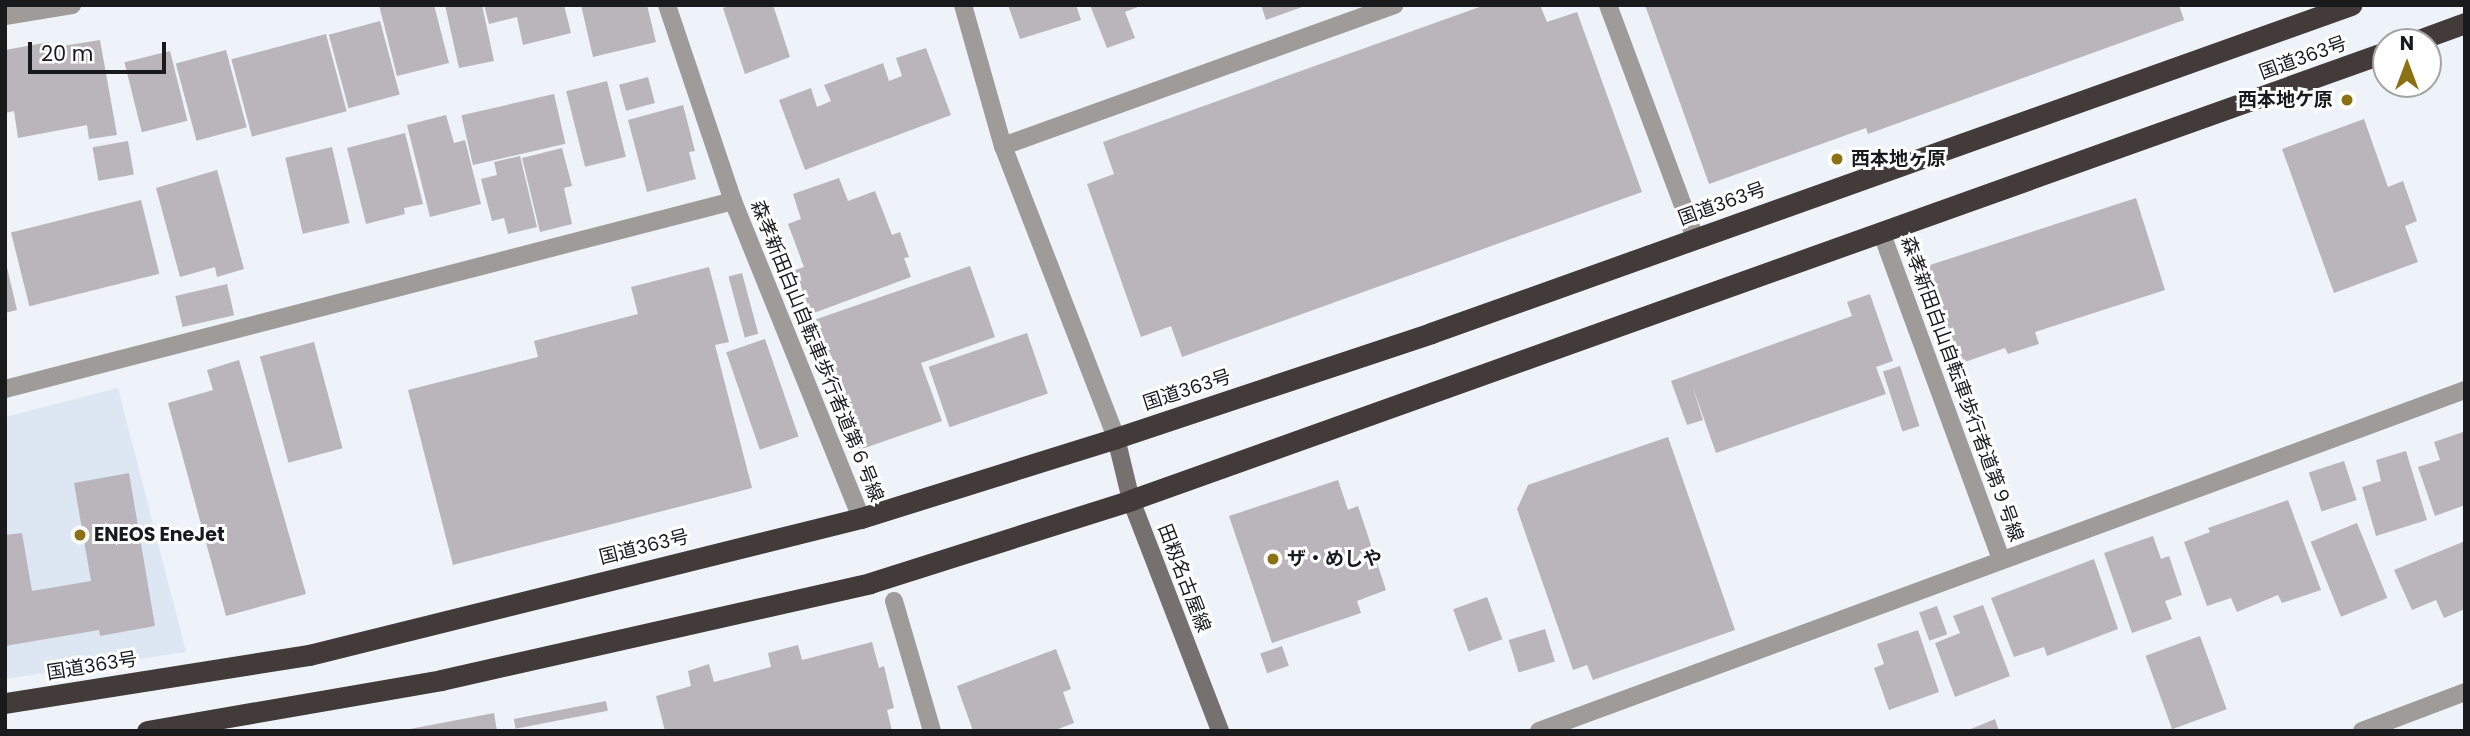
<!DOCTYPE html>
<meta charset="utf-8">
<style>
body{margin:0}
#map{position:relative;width:2470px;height:736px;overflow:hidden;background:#eef3f9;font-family:Poppins,"Noto Sans JP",sans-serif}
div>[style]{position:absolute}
.built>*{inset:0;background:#dce7f3}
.building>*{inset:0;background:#b9b5bb;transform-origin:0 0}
.street>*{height:18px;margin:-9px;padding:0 9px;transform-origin:9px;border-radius:9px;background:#9e9b99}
.secondary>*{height:18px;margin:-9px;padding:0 9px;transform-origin:9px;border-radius:9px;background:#76716f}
.highway>*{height:21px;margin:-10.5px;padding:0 10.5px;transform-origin:10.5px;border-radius:10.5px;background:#423b39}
.dots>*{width:19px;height:19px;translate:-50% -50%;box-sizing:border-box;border:4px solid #fff;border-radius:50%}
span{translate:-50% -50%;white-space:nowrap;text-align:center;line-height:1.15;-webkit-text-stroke:6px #fff;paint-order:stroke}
.street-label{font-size:19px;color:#181a1c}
.poi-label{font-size:19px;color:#181a1c;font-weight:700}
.right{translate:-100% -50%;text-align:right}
.left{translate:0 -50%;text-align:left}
.frame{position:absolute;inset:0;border:7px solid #181a1c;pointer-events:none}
.north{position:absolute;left:2372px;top:28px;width:70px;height:70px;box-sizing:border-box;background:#fff;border:2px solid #a3a3a4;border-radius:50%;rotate:0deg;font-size:19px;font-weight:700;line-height:28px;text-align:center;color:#181a1c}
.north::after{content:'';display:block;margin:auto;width:24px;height:32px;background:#8c7114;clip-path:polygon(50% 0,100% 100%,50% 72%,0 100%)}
.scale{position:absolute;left:28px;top:42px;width:138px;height:32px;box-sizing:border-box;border:4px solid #181a1c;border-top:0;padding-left:9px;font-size:21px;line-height:24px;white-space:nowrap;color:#181a1c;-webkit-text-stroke:5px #fff;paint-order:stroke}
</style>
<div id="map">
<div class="built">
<div style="clip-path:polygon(118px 388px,186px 652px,5px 679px,5px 417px)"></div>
</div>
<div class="building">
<div style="clip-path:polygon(379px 5px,434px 5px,449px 63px,397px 76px)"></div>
<div style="clip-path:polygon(445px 5px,482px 5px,494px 61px,459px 68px)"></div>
<div style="clip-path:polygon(484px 5px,564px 5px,571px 33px,523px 45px,517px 17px,489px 24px)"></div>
<div style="clip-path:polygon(581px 5px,647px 5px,656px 42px,593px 57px)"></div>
<div style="clip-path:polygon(730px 5px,773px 5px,790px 57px,745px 74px,723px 8px)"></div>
<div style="clip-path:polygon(1008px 5px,1076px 5px,1081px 20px,1020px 39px)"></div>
<div style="clip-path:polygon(1090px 5px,1143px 5px,1125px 12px,1135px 38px,1107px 48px)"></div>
<div style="clip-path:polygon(1261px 5px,1305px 5px,1305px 6px,1266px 20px)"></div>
<div style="clip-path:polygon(1485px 5px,1540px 5px,1547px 22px,1577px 12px,1642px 192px,1182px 357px,1171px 326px,1141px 337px,1087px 184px,1114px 174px,1103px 142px)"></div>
<div style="clip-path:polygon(1645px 5px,2179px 5px,2184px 20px,1868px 134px,1866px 128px,1709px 184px)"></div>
<div style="left:380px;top:21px;width:76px;height:53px;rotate:75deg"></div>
<div style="left:326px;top:34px;width:80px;height:98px;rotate:75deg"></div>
<div style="clip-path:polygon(100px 40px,117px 135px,89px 139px,87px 125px,18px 138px,14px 111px,5px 113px,5px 50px,49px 42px,50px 48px)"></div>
<div style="clip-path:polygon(926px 48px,951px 115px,805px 170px,779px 100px,811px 88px,817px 107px,831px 101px,824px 85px,883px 63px,889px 81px,902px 76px,896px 58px)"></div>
<div style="left:226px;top:50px;width:80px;height:52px;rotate:75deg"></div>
<div style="left:170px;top:51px;width:72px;height:47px;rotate:76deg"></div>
<div style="left:648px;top:77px;width:27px;height:30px;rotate:75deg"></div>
<div style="left:607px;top:81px;width:78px;height:42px;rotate:76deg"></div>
<div style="left:554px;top:94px;width:51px;height:95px;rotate:77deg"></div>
<div style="clip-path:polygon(683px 105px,695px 151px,689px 152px,696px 179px,647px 192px,628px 120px)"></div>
<div style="clip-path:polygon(446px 115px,454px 143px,465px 140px,481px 204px,430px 217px,407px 125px)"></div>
<div style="clip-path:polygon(2364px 119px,2388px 187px,2403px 181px,2417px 221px,2405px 226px,2418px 262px,2334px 293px,2282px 149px)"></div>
<div style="clip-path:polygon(405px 133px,423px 204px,404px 208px,405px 214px,366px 224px,347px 148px)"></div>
<div style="left:128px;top:141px;width:34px;height:36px;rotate:80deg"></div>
<div style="left:332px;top:147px;width:78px;height:48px;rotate:77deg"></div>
<div style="clip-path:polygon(562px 148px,572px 186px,564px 188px,572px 224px,540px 232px,522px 158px)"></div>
<div style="clip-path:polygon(520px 156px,537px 227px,508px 234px,504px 218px,492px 221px,481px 179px,497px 175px,494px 162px)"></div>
<div style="clip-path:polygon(217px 170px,244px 269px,217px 277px,215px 267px,180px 277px,156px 188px)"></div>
<div style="clip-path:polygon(839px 178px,848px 201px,875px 191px,892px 235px,900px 232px,909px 257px,904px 258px,911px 277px,811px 314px,795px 270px,804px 267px,788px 224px,801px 219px,793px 194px)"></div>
<div style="clip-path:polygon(2136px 198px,2165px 290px,2035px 332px,2039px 344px,2008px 354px,2005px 348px,1959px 364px,1927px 266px)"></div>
<div style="left:141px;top:200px;width:76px;height:134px;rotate:76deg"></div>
<div style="clip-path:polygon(6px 263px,17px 310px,5px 313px,5px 264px)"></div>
<div style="clip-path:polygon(970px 266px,995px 337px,921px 363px,942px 421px,859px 450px,814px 320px)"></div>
<div style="clip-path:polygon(709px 267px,729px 342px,715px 345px,752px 488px,453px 565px,408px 390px,538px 357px,534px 341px,638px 314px,631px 287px)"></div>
<div style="left:742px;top:273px;width:63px;height:14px;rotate:75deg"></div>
<div style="left:227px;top:284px;width:32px;height:53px;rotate:77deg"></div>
<div style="clip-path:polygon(1870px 294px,1893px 361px,1876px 367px,1886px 394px,1716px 453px,1692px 385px,1703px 420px,1687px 425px,1671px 381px,1852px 316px,1847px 302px)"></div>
<div style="left:1027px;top:333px;width:64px;height:104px;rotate:71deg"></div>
<div style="left:765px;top:339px;width:103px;height:41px;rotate:71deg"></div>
<div style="left:314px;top:342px;width:110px;height:56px;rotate:75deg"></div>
<div style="clip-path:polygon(239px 360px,306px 594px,226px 616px,168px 403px,213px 390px,207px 370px)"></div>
<div style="left:1900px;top:366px;width:63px;height:18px;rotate:72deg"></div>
<div style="clip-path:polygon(2463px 432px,2465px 505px,2435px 516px,2418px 467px,2440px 460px,2434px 442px)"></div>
<div style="clip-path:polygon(1668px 437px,1735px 630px,1593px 680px,1587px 665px,1573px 670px,1517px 509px,1528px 485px)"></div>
<div style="clip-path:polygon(2406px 451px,2427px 520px,2376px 536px,2362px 487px,2381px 481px,2376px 460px)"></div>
<div style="left:2344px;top:461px;width:41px;height:37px;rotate:72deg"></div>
<div style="clip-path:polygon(129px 473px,155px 626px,100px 636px,99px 630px,5px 646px,5px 535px,22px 533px,32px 591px,91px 581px,74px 483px)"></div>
<div style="clip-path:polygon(1338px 480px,1348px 510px,1358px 506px,1386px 590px,1357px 601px,1361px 613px,1272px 643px,1229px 516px)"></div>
<div style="clip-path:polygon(2288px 500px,2321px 590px,2282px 603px,2278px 595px,2237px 612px,2231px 598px,2207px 606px,2184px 542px,2210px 532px,2208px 528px)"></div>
<div style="left:2357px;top:523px;width:81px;height:50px;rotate:68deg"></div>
<div style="clip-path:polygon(2153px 536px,2161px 559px,2169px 556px,2182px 595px,2165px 601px,2172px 619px,2132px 633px,2104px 553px)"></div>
<div style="clip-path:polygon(2465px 541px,2465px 609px,2444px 618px,2436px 600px,2412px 610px,2394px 570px)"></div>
<div style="clip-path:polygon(2094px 559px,2118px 629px,2047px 656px,2044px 647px,2014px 657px,1991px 598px)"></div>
<div style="left:1487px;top:597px;width:45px;height:36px;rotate:70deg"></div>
<div style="clip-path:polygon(1983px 605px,2010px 676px,1955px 697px,1935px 643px,1960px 633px,1953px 616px)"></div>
<div style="left:1937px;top:606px;width:30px;height:19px;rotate:70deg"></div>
<div style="left:1545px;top:629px;width:34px;height:38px;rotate:73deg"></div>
<div style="clip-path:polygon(1918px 630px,1939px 692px,1889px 710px,1874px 668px,1884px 664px,1877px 644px)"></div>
<div style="left:2200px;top:636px;width:78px;height:58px;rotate:70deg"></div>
<div style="clip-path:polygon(872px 642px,879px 668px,884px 666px,894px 708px,887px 710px,892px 731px,665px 731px,656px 696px,691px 686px,688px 671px,709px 664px,714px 682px,771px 667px,768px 653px,798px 645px,802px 660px)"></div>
<div style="left:1282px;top:646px;width:21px;height:23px;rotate:71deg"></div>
<div style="clip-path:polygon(1056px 649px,1071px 689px,1063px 692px,1074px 723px,1053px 731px,973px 731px,957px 686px)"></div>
<div style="left:606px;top:701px;width:10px;height:94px;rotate:79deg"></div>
<div style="clip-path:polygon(494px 713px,497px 731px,410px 731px,410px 729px)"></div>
<div style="clip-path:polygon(1995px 719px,1999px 731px,1966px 731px)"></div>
</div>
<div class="street">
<div style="left:667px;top:5px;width:207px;rotate:71.4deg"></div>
<div style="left:733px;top:201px;width:342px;rotate:68deg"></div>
<div style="left:963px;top:5px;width:147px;rotate:74.2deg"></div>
<div style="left:1003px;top:146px;width:313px;rotate:68.8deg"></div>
<div style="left:1608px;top:5px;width:249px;rotate:69.5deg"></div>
<div style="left:5px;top:16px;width:68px;rotate:-9.3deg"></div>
<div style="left:1003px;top:146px;width:416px;rotate:-19.8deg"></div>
<div style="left:1882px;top:234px;width:346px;rotate:69.9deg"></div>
<div style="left:5px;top:389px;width:752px;rotate:-14.48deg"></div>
<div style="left:894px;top:601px;width:135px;rotate:73.7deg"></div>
<div style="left:1539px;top:731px;width:987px;rotate:-20.22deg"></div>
<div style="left:2362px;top:731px;width:110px;rotate:-20.7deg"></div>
</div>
<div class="secondary">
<div style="left:1116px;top:438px;width:64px;rotate:76.4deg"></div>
<div style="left:1131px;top:500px;width:248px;rotate:68.9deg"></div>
</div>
<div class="highway">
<div style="left:2413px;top:42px;width:55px;rotate:-20.1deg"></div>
<div style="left:5px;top:703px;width:308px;rotate:-9deg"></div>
<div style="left:309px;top:655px;width:569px;rotate:-13.94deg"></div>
<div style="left:861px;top:518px;width:267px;rotate:-17.4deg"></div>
<div style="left:1116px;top:438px;width:332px;rotate:-18.4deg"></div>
<div style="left:1431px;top:333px;width:977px;rotate:-19.62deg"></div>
<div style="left:147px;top:731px;width:298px;rotate:-9.8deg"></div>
<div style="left:441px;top:680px;width:440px;rotate:-12.7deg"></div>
<div style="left:870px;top:583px;width:274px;rotate:-17.6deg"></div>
<div style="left:1131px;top:500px;width:1333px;rotate:-19.65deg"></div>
</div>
<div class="dots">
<div style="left:2347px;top:100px;background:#8c7114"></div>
<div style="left:1837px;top:159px;background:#8c7114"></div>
<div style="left:80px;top:535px;background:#8c7114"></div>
<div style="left:1273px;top:559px;background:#8c7114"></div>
</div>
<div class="street-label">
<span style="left:2303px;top:58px;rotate:-20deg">国道363号</span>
<span style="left:1722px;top:204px;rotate:-20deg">国道363号</span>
<span style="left:817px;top:351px;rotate:68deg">森孝新田白山自転車歩行者道第６号線</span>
<span style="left:1962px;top:389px;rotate:70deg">森孝新田白山自転車歩行者道第９号線</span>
<span style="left:1187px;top:390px;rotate:-18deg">国道363号</span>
<span style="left:644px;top:547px;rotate:-14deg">国道363号</span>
<span style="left:1184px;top:578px;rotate:69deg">田籾名古屋線</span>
<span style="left:92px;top:666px;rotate:-9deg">国道363号</span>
</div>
<div class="poi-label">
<span class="right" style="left:2333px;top:100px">西本地ケ原</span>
<span class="left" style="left:1851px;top:159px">西本地ヶ原</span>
<span class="left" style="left:94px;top:535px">ENEOS EneJet</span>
<span class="left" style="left:1287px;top:559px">ザ・めしや</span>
</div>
<div class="frame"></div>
<div class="north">N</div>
<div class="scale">20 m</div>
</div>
